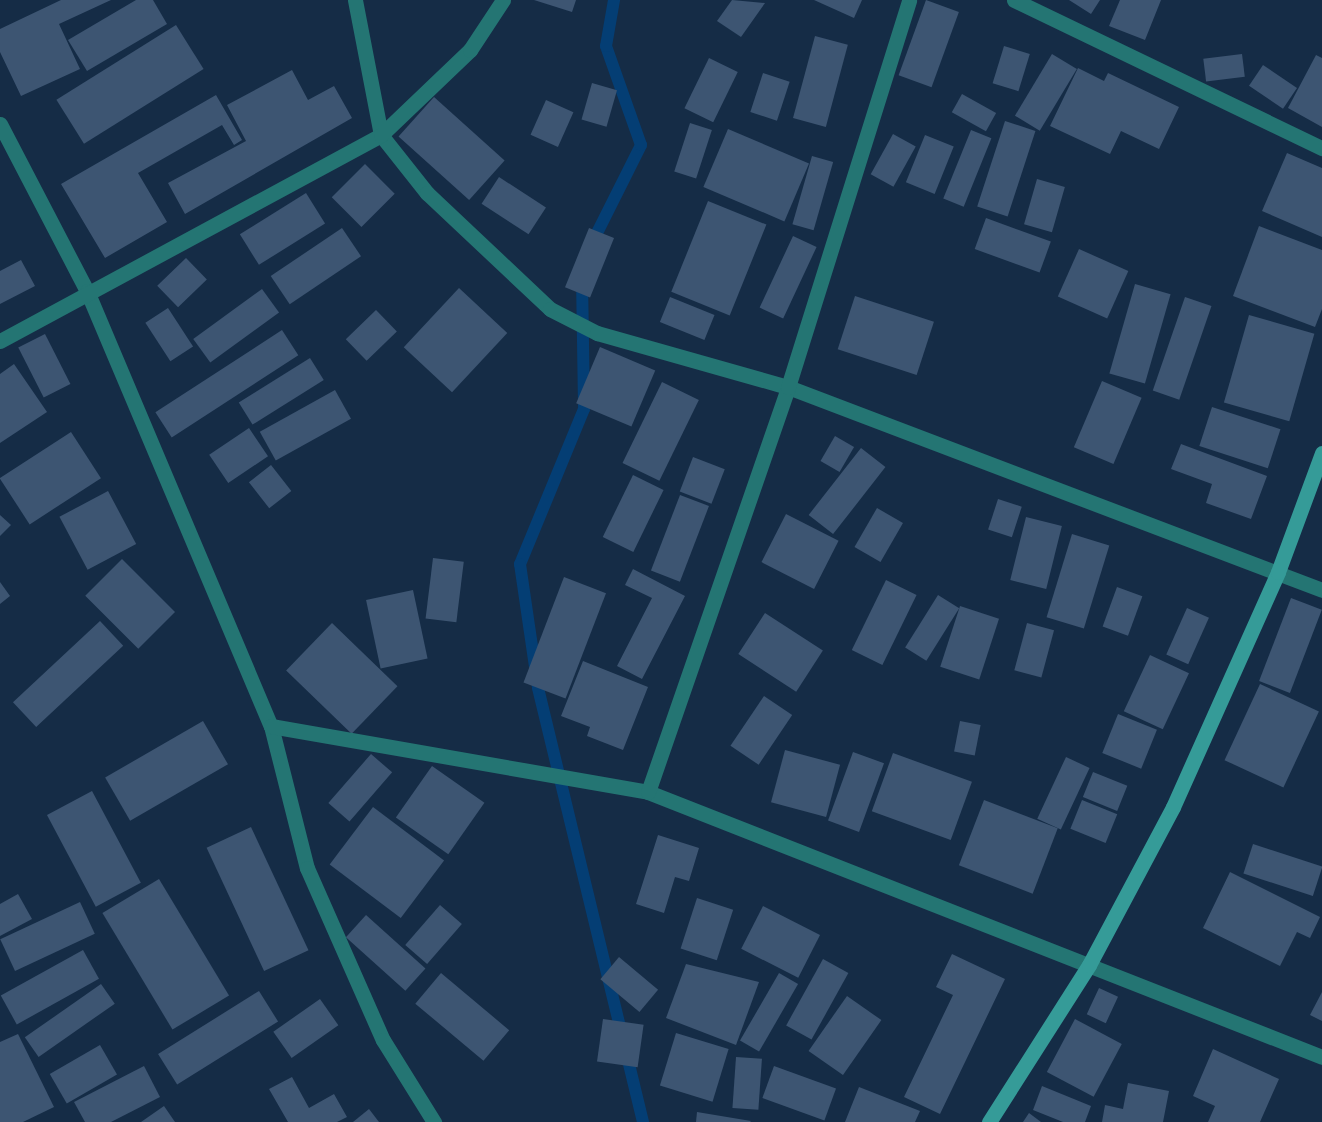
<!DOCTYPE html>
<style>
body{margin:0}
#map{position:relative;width:1322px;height:1122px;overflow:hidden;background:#152c46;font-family:Overpass,sans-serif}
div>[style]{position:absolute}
.stream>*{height:12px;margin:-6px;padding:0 6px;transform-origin:6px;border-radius:6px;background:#043e74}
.building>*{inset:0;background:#3d5572;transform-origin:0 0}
.street>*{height:15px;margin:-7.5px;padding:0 7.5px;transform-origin:7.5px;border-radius:7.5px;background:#247573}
.secondary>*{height:15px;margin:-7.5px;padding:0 7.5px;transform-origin:7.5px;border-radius:7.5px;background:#359b98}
span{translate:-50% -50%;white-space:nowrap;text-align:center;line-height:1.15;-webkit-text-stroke:4.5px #152c46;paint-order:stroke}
</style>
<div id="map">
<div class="stream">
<div style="left:591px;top:245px;width:112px;rotate:-63.4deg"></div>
<div style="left:641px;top:145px;width:105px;rotate:-109.5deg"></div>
<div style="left:606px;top:46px;width:47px;rotate:-80.1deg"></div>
<div style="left:582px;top:278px;width:131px;rotate:89.1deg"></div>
<div style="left:584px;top:409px;width:168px;rotate:112.4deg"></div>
<div style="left:520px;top:564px;width:125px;rotate:81.7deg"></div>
<div style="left:538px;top:688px;width:447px;rotate:76.4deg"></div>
</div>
<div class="building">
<div style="clip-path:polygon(61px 0,111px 0,59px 24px,80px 69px,21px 96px,0 52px,0 29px)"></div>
<div style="clip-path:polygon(136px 0,153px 0,167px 24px,87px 71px,68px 40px)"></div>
<div style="clip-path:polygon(534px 0,576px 0,572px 12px)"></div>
<div style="clip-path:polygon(732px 0,765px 3px,741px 37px,717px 21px)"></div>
<div style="clip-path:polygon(814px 0,862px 0,854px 18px)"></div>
<div style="left:926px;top:0;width:35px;height:80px;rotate:20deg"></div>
<div style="clip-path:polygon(1069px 0,1100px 0,1091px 14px)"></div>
<div style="clip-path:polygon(1120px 0,1161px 0,1145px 40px,1109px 26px)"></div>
<div style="left:176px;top:25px;width:52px;height:141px;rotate:58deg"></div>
<div style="left:815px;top:36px;width:34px;height:85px;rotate:15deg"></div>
<div style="left:1004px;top:46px;width:27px;height:39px;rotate:17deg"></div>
<div style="left:1052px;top:54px;width:29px;height:72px;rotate:31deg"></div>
<div style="left:1242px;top:54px;width:23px;height:39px;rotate:83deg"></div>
<div style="clip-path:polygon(1316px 55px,1322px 58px,1322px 127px,1288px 108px)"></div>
<div style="left:709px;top:58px;width:32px;height:56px;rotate:26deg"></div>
<div style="left:1263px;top:65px;width:41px;height:25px;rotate:34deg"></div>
<div style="clip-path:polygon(1078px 68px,1104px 81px,1108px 73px,1179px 107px,1159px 149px,1121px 131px,1110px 154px,1050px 126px)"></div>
<div style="clip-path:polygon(292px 70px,308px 100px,334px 86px,352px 118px,185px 214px,168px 183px,246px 141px,227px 105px)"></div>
<div style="left:763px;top:73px;width:28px;height:41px;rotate:18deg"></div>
<div style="left:592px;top:83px;width:26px;height:38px;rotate:16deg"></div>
<div style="left:962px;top:94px;width:39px;height:21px;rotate:29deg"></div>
<div style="clip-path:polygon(216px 95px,242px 140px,234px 145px,222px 125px,138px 173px,167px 222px,105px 258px,61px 184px)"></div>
<div style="left:434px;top:97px;width:95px;height:53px;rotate:42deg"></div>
<div style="left:546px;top:100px;width:30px;height:38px;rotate:24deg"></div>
<div style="left:1005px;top:121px;width:32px;height:90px;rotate:18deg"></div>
<div style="left:690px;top:123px;width:23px;height:51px;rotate:18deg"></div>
<div style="left:728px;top:129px;width:88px;height:63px;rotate:23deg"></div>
<div style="left:971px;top:130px;width:22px;height:74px;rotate:22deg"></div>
<div style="left:893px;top:134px;width:26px;height:46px;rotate:29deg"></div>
<div style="left:925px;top:135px;width:31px;height:51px;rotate:22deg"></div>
<div style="clip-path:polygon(1287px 153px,1322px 168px,1322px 237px,1262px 211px)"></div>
<div style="left:812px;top:156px;width:22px;height:71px;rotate:16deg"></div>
<div style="left:365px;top:164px;width:42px;height:47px;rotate:45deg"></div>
<div style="left:499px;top:177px;width:56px;height:32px;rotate:33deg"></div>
<div style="left:1037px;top:179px;width:29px;height:47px;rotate:16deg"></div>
<div style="left:306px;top:193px;width:36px;height:78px;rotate:58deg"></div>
<div style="left:708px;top:201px;width:63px;height:98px;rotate:22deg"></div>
<div style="left:986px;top:218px;width:69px;height:33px;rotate:20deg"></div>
<div style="clip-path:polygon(1259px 226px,1322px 250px,1322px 309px,1315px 327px,1233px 296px)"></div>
<div style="left:342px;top:228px;width:34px;height:86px;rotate:56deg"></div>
<div style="left:589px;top:228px;width:27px;height:64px;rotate:22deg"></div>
<div style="left:793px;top:236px;width:26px;height:79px;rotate:25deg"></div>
<div style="left:1079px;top:249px;width:54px;height:52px;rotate:24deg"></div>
<div style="left:186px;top:258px;width:30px;height:40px;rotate:46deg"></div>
<div style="clip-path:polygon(21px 260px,35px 286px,0 304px,0 271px)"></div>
<div style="left:1135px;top:284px;width:37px;height:93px;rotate:16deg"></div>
<div style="left:459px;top:288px;width:66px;height:81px;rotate:43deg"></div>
<div style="left:262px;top:289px;width:29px;height:85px;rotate:54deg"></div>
<div style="left:855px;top:296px;width:83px;height:56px;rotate:18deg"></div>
<div style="left:670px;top:297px;width:48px;height:27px;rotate:22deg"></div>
<div style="left:1185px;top:297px;width:28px;height:99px;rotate:19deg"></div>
<div style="left:168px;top:308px;width:46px;height:27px;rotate:57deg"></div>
<div style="left:376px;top:310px;width:30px;height:42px;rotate:46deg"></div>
<div style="left:1249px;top:315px;width:68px;height:91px;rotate:16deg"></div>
<div style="left:282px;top:330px;width:30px;height:151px;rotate:57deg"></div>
<div style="left:45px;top:334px;width:56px;height:30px;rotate:63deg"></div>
<div style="left:600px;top:347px;width:60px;height:61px;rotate:23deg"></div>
<div style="left:310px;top:358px;width:26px;height:84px;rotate:58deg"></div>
<div style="clip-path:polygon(14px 364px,47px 412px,0 443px,0 374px)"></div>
<div style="left:1102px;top:381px;width:43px;height:72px;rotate:23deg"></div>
<div style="left:662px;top:382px;width:41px;height:90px;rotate:26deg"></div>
<div style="left:335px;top:390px;width:33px;height:86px;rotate:61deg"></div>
<div style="left:1212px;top:407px;width:72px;height:41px;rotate:18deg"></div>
<div style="left:249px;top:428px;width:34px;height:48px;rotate:56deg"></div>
<div style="left:71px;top:432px;width:55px;height:85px;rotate:57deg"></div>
<div style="left:835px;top:436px;width:22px;height:29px;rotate:30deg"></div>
<div style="clip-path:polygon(1181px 444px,1267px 476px,1251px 519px,1206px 503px,1212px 484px,1171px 469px)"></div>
<div style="left:861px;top:448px;width:31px;height:85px;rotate:38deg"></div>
<div style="left:693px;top:457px;width:34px;height:37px;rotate:21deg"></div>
<div style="left:271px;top:465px;width:33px;height:28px;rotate:52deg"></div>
<div style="left:633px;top:475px;width:34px;height:69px;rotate:26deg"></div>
<div style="left:108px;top:491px;width:60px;height:55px;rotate:62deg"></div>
<div style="left:680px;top:495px;width:31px;height:81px;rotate:21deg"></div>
<div style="left:998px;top:499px;width:25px;height:32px;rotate:18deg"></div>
<div style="left:877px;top:508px;width:30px;height:45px;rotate:30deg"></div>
<div style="left:786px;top:514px;width:59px;height:54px;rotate:27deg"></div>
<div style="clip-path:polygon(0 515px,11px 525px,0 536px)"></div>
<div style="left:1026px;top:517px;width:37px;height:65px;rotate:14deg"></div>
<div style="left:1072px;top:534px;width:39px;height:87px;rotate:17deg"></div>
<div style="left:433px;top:558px;width:31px;height:61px;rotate:7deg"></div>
<div style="left:122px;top:559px;width:75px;height:52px;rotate:45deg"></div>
<div style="clip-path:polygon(633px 569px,685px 596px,642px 679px,617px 666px,652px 598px,625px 585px)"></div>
<div style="left:564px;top:577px;width:45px;height:113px;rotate:21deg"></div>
<div style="left:886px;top:580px;width:34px;height:78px;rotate:26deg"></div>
<div style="clip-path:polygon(0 582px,10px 596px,0 604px)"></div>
<div style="left:1117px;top:587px;width:27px;height:42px;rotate:20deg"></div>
<div style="left:413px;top:590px;width:70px;height:48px;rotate:78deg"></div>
<div style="left:938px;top:595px;width:25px;height:62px;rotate:32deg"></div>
<div style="left:1291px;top:598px;width:33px;height:89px;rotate:21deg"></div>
<div style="left:960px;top:606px;width:41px;height:64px;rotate:18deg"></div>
<div style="left:1187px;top:608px;width:24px;height:51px;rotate:24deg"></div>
<div style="left:765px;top:613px;width:69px;height:49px;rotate:33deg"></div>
<div style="left:100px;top:621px;width:34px;height:119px;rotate:47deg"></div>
<div style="left:332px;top:623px;width:91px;height:66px;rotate:44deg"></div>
<div style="left:1027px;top:623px;width:28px;height:49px;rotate:15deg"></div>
<div style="left:1150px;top:655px;width:43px;height:62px;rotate:25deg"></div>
<div style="clip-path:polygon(583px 661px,648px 687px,623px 750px,587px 736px,590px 727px,561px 716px)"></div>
<div style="left:1260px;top:684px;width:65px;height:84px;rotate:25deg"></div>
<div style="left:764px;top:696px;width:34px;height:60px;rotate:34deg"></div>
<div style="left:1118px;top:714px;width:42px;height:42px;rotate:22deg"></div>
<div style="left:203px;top:721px;width:50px;height:113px;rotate:60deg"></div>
<div style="left:960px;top:721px;width:21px;height:31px;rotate:11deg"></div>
<div style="left:785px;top:750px;width:57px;height:54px;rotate:15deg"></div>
<div style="left:853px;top:752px;width:33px;height:73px;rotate:20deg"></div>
<div style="left:893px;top:753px;width:84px;height:62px;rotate:20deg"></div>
<div style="left:371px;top:754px;width:28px;height:65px;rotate:41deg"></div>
<div style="left:1066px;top:757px;width:26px;height:68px;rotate:25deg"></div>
<div style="left:432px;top:766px;width:64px;height:63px;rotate:35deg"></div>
<div style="left:1093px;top:772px;width:37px;height:27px;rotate:22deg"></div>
<div style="left:92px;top:791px;width:104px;height:51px;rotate:62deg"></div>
<div style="left:984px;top:800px;width:79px;height:70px;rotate:21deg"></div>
<div style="left:1082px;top:800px;width:38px;height:31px;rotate:22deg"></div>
<div style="left:373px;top:807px;width:89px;height:72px;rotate:37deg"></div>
<div style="left:251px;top:827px;width:136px;height:49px;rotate:65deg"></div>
<div style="clip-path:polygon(658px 835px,699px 848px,689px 881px,675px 877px,664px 913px,636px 904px)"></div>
<div style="left:1253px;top:844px;width:73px;height:31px;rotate:18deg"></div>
<div style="clip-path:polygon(1230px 872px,1320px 917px,1310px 938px,1297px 932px,1280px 966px,1203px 928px)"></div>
<div style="left:159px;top:879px;width:136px;height:66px;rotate:59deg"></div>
<div style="clip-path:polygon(18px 894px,32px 919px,0 936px,0 904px)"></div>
<div style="left:697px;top:898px;width:38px;height:53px;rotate:18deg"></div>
<div style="left:80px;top:902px;width:35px;height:88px;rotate:65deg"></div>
<div style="left:440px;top:905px;width:29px;height:53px;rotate:41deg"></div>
<div style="left:763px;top:906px;width:64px;height:48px;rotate:27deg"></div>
<div style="left:366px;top:915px;width:80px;height:30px;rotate:42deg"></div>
<div style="left:83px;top:950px;width:33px;height:94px;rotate:61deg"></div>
<div style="clip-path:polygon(952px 954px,1005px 979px,940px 1114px,904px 1097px,953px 995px,936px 987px)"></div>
<div style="left:619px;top:957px;width:51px;height:29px;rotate:40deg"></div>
<div style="left:823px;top:959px;width:29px;height:76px;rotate:29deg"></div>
<div style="clip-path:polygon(686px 964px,759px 982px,736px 1045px,666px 1018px)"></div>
<div style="left:441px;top:973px;width:89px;height:40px;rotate:40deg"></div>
<div style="left:779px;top:973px;width:22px;height:78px;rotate:30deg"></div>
<div style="left:101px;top:984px;width:24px;height:93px;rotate:55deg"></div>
<div style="left:1099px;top:988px;width:21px;height:29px;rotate:25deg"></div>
<div style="left:259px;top:991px;width:36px;height:119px;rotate:58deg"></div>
<div style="clip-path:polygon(1322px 992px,1322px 1021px,1310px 1015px)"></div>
<div style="left:847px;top:996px;width:42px;height:67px;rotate:35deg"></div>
<div style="left:320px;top:999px;width:32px;height:57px;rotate:55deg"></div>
<div style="left:603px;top:1019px;width:41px;height:43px;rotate:8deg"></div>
<div style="left:1075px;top:1019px;width:53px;height:60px;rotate:28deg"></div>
<div style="left:676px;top:1033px;width:55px;height:55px;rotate:17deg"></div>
<div style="clip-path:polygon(18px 1034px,54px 1107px,23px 1122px,0 1122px,0 1042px)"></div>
<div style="left:100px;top:1045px;width:34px;height:58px;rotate:60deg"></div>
<div style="clip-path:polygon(1213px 1049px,1279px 1079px,1260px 1122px,1208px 1122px,1215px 1106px,1193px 1096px)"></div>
<div style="left:736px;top:1057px;width:26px;height:51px;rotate:4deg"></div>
<div style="clip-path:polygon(144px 1066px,160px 1097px,111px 1122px,85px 1122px,74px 1102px)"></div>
<div style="left:774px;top:1066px;width:66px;height:34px;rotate:20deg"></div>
<div style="clip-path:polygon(292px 1077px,309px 1108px,334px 1094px,347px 1117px,337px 1122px,288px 1122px,269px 1089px)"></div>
<div style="clip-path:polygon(1128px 1083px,1169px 1091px,1163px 1122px,1102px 1122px,1105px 1105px,1123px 1109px)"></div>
<div style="clip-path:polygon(1042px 1086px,1091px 1106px,1085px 1122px,1063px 1122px,1033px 1110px)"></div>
<div style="clip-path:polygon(859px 1087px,920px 1111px,915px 1122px,845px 1122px)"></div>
<div style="clip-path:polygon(164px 1106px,175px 1122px,141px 1122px)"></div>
<div style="clip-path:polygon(369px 1109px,379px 1122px,353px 1122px)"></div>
<div style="clip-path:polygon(697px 1112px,751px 1121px,750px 1122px,696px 1122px)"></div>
<div style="clip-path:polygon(1029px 1113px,1041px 1122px,1023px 1122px)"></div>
</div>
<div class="street">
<div style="left:355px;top:0;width:137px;rotate:79.1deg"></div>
<div style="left:381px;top:135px;width:74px;rotate:51.6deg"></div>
<div style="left:427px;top:193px;width:169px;rotate:43.3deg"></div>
<div style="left:550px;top:309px;width:53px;rotate:27.1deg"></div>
<div style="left:597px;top:333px;width:198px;rotate:15.8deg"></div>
<div style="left:788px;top:387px;width:571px;rotate:20.81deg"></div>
<div style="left:1014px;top:0;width:342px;rotate:25.7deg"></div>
<div style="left:0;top:124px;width:188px;rotate:62.5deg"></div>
<div style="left:87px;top:291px;width:472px;rotate:67.1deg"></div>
<div style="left:271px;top:726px;width:146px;rotate:75.8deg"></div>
<div style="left:307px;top:868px;width:188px;rotate:66.2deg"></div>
<div style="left:383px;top:1040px;width:97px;rotate:58.1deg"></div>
<div style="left:0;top:341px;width:433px;rotate:-28.4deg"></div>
<div style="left:381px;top:135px;width:123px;rotate:-43.7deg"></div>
<div style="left:470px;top:50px;width:60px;rotate:-56.6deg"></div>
<div style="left:271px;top:726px;width:383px;rotate:9.9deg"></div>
<div style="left:648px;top:792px;width:724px;rotate:21.46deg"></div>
<div style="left:648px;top:792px;width:429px;rotate:-70.9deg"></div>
<div style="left:788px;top:387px;width:405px;rotate:-72.6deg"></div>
</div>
<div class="secondary">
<div style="left:989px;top:1122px;width:186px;rotate:-57.5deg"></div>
<div style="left:1089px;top:965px;width:179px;rotate:-62deg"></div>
<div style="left:1173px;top:807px;width:257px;rotate:-65.9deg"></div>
<div style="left:1278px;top:572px;width:127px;rotate:-69.7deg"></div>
</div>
</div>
